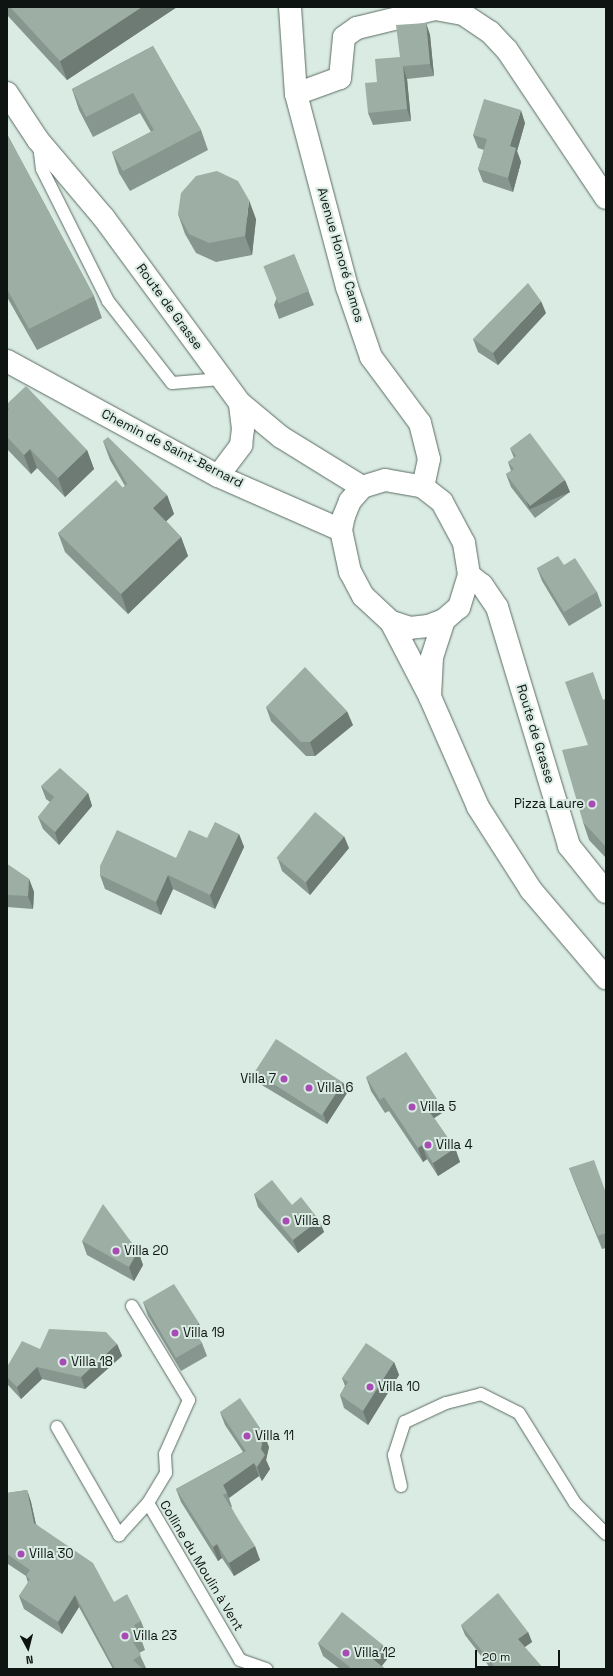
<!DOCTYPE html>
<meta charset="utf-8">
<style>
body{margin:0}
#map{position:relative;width:613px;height:1676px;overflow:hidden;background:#d9ebe2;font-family:"Space Grotesk",sans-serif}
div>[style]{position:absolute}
.roads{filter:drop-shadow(0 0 1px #5c6c64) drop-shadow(0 0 1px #5c6c64)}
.service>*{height:12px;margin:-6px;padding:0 6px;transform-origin:6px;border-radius:6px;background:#fff}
.minor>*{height:22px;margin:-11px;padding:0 11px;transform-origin:11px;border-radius:11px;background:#fff}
.tertiary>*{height:22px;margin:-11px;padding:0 11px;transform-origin:11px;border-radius:11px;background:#fff}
.secondary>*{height:22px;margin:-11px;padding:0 11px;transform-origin:11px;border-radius:11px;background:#fff}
.wall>*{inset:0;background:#87968e}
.shaded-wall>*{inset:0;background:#6e7a74;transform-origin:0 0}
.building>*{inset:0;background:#9daea5;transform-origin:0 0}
.dots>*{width:11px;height:11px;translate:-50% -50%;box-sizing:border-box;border:2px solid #d9ebe2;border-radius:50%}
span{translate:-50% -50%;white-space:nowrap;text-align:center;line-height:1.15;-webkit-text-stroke:4px #d9ebe2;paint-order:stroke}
.street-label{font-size:13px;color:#0e1411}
.poi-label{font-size:13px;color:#0e1411}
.right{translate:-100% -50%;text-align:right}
.left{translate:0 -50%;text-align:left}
.frame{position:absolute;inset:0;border:8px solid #0e1411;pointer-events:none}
.north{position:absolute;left:8px;top:1628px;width:40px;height:40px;-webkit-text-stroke:3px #d9ebe2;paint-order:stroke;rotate:173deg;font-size:11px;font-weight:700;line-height:16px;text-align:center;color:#0e1411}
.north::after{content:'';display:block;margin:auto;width:14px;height:18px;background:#0e1411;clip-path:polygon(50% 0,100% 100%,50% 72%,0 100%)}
.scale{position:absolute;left:475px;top:1650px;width:85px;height:18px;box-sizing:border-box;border:2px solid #0e1411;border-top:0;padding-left:5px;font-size:12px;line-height:14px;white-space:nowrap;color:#0e1411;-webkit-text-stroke:3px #d9ebe2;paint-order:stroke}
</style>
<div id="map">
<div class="roads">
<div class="service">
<div style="left:39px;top:145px;width:24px;rotate:83deg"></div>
<div style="left:42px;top:169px;width:148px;rotate:63.4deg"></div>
<div style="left:108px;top:301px;width:104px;rotate:52deg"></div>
<div style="left:172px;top:383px;width:49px;rotate:-4.7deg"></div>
<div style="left:132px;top:1306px;width:110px;rotate:58.8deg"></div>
<div style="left:189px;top:1400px;width:59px;rotate:114deg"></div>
<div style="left:165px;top:1454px;width:19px;rotate:87deg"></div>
<div style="left:166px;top:1473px;width:35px;rotate:121deg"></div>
<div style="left:57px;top:1427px;width:125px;rotate:60.1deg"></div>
<div style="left:119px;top:1535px;width:43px;rotate:-47.8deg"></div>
<div style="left:148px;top:1503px;width:182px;rotate:59.6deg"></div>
<div style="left:240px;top:1660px;width:28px;rotate:19deg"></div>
<div style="left:401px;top:1486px;width:32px;rotate:-103deg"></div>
<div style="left:394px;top:1455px;width:35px;rotate:-72deg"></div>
<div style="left:405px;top:1422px;width:45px;rotate:-24.9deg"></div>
<div style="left:446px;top:1403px;width:36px;rotate:-14deg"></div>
<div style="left:481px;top:1394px;width:42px;rotate:26.6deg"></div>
<div style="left:519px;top:1413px;width:106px;rotate:58.1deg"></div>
<div style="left:575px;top:1503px;width:44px;rotate:45deg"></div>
</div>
<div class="minor">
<div style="left:296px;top:94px;width:47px;rotate:-20deg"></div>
<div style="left:340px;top:78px;width:41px;rotate:-84.4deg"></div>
<div style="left:344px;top:37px;width:16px;rotate:-35deg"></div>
<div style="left:357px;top:28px;width:80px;rotate:-13.7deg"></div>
<div style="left:435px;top:9px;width:28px;rotate:10deg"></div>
<div style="left:463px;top:14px;width:32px;rotate:34deg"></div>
<div style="left:490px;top:32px;width:25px;rotate:47deg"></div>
<div style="left:507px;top:50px;width:178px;rotate:56.2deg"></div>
<div style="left:7px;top:361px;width:240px;rotate:28.6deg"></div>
<div style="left:218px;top:476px;width:134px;rotate:23.7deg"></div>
<div style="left:218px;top:476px;width:39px;rotate:-53deg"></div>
<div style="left:241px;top:445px;width:16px;rotate:-83deg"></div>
<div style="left:243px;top:429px;width:26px;rotate:-97deg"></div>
<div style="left:469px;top:575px;width:16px;rotate:38deg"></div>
<div style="left:482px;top:585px;width:27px;rotate:56deg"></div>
<div style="left:497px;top:607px;width:250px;rotate:73.2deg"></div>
<div style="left:569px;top:846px;width:59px;rotate:51.2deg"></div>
</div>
<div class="tertiary">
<div style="left:290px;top:7px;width:87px;rotate:86.1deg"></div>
<div style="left:296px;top:94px;width:200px;rotate:75.2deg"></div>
<div style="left:347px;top:287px;width:74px;rotate:71.1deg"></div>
<div style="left:371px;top:357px;width:82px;rotate:53.4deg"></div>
<div style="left:420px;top:423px;width:37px;rotate:76deg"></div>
<div style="left:429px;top:459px;width:29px;rotate:102deg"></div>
</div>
<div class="secondary">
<div style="left:7px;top:93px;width:56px;rotate:56.6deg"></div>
<div style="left:38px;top:140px;width:102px;rotate:49.8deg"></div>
<div style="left:104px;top:218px;width:230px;rotate:53.7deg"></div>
<div style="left:240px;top:403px;width:53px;rotate:39.7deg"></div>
<div style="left:281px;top:437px;width:95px;rotate:31.7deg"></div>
<div style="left:385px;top:480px;width:39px;rotate:10deg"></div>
<div style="left:423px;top:487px;width:24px;rotate:38deg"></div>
<div style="left:442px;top:502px;width:47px;rotate:61.8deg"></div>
<div style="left:464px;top:543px;width:32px;rotate:81deg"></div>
<div style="left:469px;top:575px;width:34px;rotate:107deg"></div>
<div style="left:459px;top:607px;width:20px;rotate:139deg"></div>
<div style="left:444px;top:620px;width:17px;rotate:159deg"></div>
<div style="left:428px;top:626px;width:18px;rotate:174deg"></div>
<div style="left:410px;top:628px;width:20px;rotate:-162deg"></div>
<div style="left:391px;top:622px;width:38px;rotate:-137deg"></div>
<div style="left:363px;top:596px;width:27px;rotate:-118deg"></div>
<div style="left:350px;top:572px;width:43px;rotate:-102.1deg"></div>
<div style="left:341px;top:530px;width:14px;rotate:-78deg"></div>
<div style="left:344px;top:516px;width:16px;rotate:-68deg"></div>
<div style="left:350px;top:501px;width:18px;rotate:-49deg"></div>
<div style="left:362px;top:487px;width:24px;rotate:-17deg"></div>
<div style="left:391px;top:622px;width:85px;rotate:62.5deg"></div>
<div style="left:430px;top:697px;width:120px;rotate:66.4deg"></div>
<div style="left:478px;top:807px;width:98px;rotate:57.4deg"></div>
<div style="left:531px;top:890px;width:116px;rotate:49.6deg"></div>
<div style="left:430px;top:697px;width:40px;rotate:-87.1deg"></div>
<div style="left:432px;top:657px;width:39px;rotate:-72deg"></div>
</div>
</div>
<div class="wall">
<div style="clip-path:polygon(7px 7px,177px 7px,67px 80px,7px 15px)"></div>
<div style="clip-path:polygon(426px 23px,430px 35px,434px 76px,407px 79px,411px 121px,373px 125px,368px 113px,377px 82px,400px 57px)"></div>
<div style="clip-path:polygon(153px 46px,201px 130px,208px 150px,130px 191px,119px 173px,112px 152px,151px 132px,140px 113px,93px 137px,79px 110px,72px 89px)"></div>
<div style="clip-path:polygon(525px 123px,517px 151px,521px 162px,513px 192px,483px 182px,478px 169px,484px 150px,478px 148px,473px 135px)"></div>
<div style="clip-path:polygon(7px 134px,94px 296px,102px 318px,37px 350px,7px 297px)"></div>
<div style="clip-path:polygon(178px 214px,256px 219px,252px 255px,216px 262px,196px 253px,185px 234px)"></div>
<div style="clip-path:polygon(294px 254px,314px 305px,279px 319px,274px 305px)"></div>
<div style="clip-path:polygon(546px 313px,498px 365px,478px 352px,473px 339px)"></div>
<div style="clip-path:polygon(7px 404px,87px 450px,94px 469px,65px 497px,37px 468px,31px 474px,7px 449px)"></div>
<div style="clip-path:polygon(103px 441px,167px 495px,174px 514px,166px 521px,181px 537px,188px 556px,128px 614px,65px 552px,58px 533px,125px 486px,110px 460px)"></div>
<div style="clip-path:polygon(510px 448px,570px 492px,535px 518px,511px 487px,506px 474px,511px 471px,508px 462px,514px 458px)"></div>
<div style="clip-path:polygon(564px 565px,597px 592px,602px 606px,569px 626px,542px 581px,537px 568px)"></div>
<div style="clip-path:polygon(606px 699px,606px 858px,589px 840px,583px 822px,588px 745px,603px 700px)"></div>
<div style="clip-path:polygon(266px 707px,353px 725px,315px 756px,306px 756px,271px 721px)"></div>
<div style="clip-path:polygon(41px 786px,88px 793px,92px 806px,59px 845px,43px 829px,38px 817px,50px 802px,46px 799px)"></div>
<div style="clip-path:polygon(239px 834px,244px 847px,215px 909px,173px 889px,161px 915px,105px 889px,100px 875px,176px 858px,207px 838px)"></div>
<div style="clip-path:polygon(349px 848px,310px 895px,282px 871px,278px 859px)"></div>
<div style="clip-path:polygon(7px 864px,29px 879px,34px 892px,33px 909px,7px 907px)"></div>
<div style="clip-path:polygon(256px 1073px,347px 1093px,327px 1124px,260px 1084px)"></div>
<div style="clip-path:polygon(366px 1077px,442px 1113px,434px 1118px,455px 1148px,460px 1162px,438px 1176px,427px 1159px,423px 1162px,389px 1111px,385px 1113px,371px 1091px)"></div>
<div style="clip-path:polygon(569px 1168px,606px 1193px,606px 1248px,602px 1249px,574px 1181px)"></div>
<div style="clip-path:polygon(254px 1194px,292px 1205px,319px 1220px,324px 1232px,298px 1253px,258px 1207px)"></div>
<div style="clip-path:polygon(82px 1241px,138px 1251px,143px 1265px,134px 1281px,87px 1255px)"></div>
<div style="clip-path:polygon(143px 1302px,203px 1337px,199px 1339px,202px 1343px,207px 1356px,181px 1371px,148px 1316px)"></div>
<div style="clip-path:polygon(117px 1344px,122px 1356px,85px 1389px,42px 1379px,21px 1399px,8px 1385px,7px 1382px,7px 1367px,40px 1349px)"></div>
<div style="clip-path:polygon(394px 1362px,399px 1375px,368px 1425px,344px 1408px,340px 1395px,345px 1386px,342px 1378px)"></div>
<div style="clip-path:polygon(220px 1412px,269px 1447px,266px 1460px,270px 1469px,262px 1481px,259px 1476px,229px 1498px,232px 1507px,231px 1507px,260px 1560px,234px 1576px,222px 1558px,218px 1561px,181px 1502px,176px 1489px,243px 1452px,225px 1425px)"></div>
<div style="clip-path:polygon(27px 1490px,31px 1502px,36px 1524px,114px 1602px,141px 1621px,146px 1634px,140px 1636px,145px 1650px,139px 1653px,146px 1668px,143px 1669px,113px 1669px,79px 1607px,62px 1634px,24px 1609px,19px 1596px,28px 1583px,26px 1576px,8px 1564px,7px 1561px,7px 1493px)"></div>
<div style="clip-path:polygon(461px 1625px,528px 1632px,532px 1642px,491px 1669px,465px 1635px)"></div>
<div style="clip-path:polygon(318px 1643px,383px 1645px,388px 1658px,382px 1666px,385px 1669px,340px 1669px,323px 1656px)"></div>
</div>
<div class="shaded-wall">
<div style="clip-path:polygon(142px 7px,177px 7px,67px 80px,60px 61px)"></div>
<div style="clip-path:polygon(426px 23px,430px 35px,434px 76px,430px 64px)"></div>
<div style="clip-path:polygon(403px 66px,407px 79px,411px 121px,407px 109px)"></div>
<div style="clip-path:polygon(521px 110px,525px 123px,517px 151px,521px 162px,513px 192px,508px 178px,510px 146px)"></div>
<div style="clip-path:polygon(249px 200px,256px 219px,252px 255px,245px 236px)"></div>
<div style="clip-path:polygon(541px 301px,546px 313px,498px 365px,493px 353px)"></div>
<div style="clip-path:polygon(30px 449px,37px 468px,31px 474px,24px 455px)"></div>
<div style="clip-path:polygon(87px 450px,94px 469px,65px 497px,58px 478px)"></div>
<div style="left:565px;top:480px;width:13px;height:44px;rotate:67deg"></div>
<div style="clip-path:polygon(167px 495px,174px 514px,160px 527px,153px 508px)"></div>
<div style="clip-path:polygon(181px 537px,188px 556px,128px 614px,121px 594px)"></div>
<div style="clip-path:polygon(347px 711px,353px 725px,315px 756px,310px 742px)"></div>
<div style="clip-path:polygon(88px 793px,92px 806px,59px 845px,55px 832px)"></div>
<div style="clip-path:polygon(239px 834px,244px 847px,215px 909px,210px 895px)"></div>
<div style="clip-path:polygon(344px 836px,349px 848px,310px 895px,306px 882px)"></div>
<div style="clip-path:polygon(168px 875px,173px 889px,161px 915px,156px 902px)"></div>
<div style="clip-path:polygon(29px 879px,34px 892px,33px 909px,28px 896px)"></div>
<div style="clip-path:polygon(343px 1082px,347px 1093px,327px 1124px,323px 1113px)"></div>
<div style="clip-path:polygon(437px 1099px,442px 1113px,431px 1120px,426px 1107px)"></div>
<div style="clip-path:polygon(422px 1145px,427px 1159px,423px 1162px,418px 1148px)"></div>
<div style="clip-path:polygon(455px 1148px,460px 1162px,438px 1176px,433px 1163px)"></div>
<div style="clip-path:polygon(319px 1220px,324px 1232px,298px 1253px,293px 1240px)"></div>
<div style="clip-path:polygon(138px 1251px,143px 1265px,134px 1281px,129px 1267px)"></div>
<div style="clip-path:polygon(199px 1323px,203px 1337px,196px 1341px,192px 1328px)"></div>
<div style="clip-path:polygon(117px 1344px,122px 1356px,85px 1389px,81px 1377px)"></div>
<div style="clip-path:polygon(394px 1362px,399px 1375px,368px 1425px,363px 1411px)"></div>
<div style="clip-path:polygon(37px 1367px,42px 1379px,21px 1399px,17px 1387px)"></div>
<div style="clip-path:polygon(264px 1434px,269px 1447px,266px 1460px,270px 1469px,262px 1481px,257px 1467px)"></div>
<div style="clip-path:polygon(254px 1463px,259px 1476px,229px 1498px,227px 1493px,223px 1485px)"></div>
<div style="clip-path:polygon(27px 1490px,31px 1502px,38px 1535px,34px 1523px)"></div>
<div style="clip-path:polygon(217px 1544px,222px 1558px,218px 1561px,213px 1547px)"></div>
<div style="clip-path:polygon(255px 1546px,260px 1560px,234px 1576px,229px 1563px)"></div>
<div style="clip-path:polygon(75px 1595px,79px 1607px,62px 1634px,58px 1622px)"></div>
<div style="clip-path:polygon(528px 1632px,532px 1642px,522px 1649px,518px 1639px)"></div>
<div style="clip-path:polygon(383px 1645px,388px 1658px,379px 1669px,373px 1659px)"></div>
</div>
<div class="building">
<div style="clip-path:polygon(10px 7px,142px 7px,60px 61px)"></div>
<div style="clip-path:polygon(426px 23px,430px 64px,403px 66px,407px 109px,368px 113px,365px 83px,377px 82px,375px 59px,400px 57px,396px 25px)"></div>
<div style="clip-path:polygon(153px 46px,201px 130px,123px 171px,112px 152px,154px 130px,133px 93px,86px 117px,72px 89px)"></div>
<div style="clip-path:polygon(484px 99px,521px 110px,510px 146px,516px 148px,508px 178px,478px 169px,487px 139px,473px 135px)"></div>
<div style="clip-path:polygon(7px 134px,94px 296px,29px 329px,7px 289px)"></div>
<div style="clip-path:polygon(217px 171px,238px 181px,249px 200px,245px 236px,209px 243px,189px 234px,178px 214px,181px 193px,196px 176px)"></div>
<div style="left:294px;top:254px;width:40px;height:33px;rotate:68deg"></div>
<div style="clip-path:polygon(528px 283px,541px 301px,493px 353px,473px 339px)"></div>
<div style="clip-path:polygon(26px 386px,87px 450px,58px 478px,30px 449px,24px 455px,7px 437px,7px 411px,9px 409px,7px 407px,7px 404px)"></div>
<div style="clip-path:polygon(530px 433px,565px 480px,530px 506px,506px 474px,514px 469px,508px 462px,516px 456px,510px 448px)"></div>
<div style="clip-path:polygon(108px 437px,167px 495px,153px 508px,181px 537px,121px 594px,58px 533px,116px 480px,123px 488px,127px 484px,103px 441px)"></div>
<div style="clip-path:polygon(558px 556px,564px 565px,575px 558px,597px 592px,564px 612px,537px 568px)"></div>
<div style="clip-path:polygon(305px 667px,347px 711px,310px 742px,301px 742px,266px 707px)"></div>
<div style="clip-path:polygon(593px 672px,603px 700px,606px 699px,606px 847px,583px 822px,562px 750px,588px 745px,565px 682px)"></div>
<div style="clip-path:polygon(60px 768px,88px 793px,55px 832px,38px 817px,54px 797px,41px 786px)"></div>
<div style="left:315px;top:812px;width:38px;height:60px;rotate:40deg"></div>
<div style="clip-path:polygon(215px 822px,239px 834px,210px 895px,168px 875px,156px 902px,100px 875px,100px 866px,117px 830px,176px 858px,189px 830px,207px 838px)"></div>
<div style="clip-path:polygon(7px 864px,29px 879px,28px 896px,7px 895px)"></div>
<div style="left:276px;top:1039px;width:80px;height:39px;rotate:33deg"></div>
<div style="clip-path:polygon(406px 1052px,437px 1099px,426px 1107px,455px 1148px,433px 1163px,422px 1145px,418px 1148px,384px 1097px,380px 1100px,366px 1077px)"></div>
<div style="clip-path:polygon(594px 1160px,606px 1193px,606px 1233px,598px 1236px,569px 1168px)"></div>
<div style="clip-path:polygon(272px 1180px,292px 1205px,301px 1197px,319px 1220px,293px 1240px,254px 1194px)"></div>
<div style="clip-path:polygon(103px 1204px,138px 1251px,129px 1267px,82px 1241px)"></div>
<div style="clip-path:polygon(174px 1284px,199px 1323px,192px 1328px,202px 1343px,176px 1358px,143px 1302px)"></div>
<div style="clip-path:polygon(49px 1329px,106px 1332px,117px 1344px,81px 1377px,37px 1367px,17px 1387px,7px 1377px,7px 1367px,22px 1341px,40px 1349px)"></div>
<div style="clip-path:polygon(366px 1343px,394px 1362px,363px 1411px,340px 1395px,348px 1382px,342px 1378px)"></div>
<div style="clip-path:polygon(240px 1398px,264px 1434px,261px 1449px,265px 1455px,257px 1467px,254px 1463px,223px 1485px,227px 1493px,223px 1495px,255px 1546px,229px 1563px,217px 1544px,213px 1547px,176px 1489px,246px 1451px,220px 1412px)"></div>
<div style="clip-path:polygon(27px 1490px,34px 1523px,93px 1563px,114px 1602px,127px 1594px,141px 1621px,134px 1625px,141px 1637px,133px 1642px,141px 1655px,133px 1660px,143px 1669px,115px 1669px,75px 1595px,58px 1622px,19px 1596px,30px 1579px,26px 1576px,30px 1570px,7px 1554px,7px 1493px)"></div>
<div style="clip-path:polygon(498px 1593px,528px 1632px,518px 1639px,544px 1669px,491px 1669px,494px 1666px,461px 1625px)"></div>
<div style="clip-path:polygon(342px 1612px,383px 1645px,373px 1659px,385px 1669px,348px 1669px,350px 1667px,318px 1643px)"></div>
</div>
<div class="dots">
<div style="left:592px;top:804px;background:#a74bb5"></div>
<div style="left:284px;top:1079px;background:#a74bb5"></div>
<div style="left:309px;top:1088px;background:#a74bb5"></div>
<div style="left:412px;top:1107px;background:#a74bb5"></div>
<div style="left:428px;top:1145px;background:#a74bb5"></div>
<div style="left:286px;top:1221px;background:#a74bb5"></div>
<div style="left:116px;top:1251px;background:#a74bb5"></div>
<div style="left:175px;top:1333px;background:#a74bb5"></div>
<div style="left:63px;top:1362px;background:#a74bb5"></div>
<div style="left:370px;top:1387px;background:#a74bb5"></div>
<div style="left:247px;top:1436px;background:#a74bb5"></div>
<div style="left:21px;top:1554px;background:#a74bb5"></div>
<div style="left:125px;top:1636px;background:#a74bb5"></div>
<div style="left:346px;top:1653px;background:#a74bb5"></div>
</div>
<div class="street-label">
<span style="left:340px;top:255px;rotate:74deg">Avenue Honoré Camos</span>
<span style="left:169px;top:307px;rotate:54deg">Route de Grasse</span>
<span style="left:172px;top:449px;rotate:27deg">Chemin de Saint-Bernard</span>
<span style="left:535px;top:734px;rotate:73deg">Route de Grasse</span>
<span style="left:201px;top:1566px;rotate:59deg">Colline du Moulin à Vent</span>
</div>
<div class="poi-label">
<span class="right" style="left:584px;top:804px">Pizza Laure</span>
<span class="right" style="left:276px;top:1079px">Villa 7</span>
<span class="left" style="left:317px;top:1088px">Villa 6</span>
<span class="left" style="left:420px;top:1107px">Villa 5</span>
<span class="left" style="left:436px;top:1145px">Villa 4</span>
<span class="left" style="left:294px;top:1221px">Villa 8</span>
<span class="left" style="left:124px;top:1251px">Villa 20</span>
<span class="left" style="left:183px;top:1333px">Villa 19</span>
<span class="left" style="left:71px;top:1362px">Villa 18</span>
<span class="left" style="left:378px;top:1387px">Villa 10</span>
<span class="left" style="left:255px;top:1436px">Villa 11</span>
<span class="left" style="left:29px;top:1554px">Villa 30</span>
<span class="left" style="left:133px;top:1636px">Villa 23</span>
<span class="left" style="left:354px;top:1653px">Villa 12</span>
</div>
<div class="frame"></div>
<div class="north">N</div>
<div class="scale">20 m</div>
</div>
